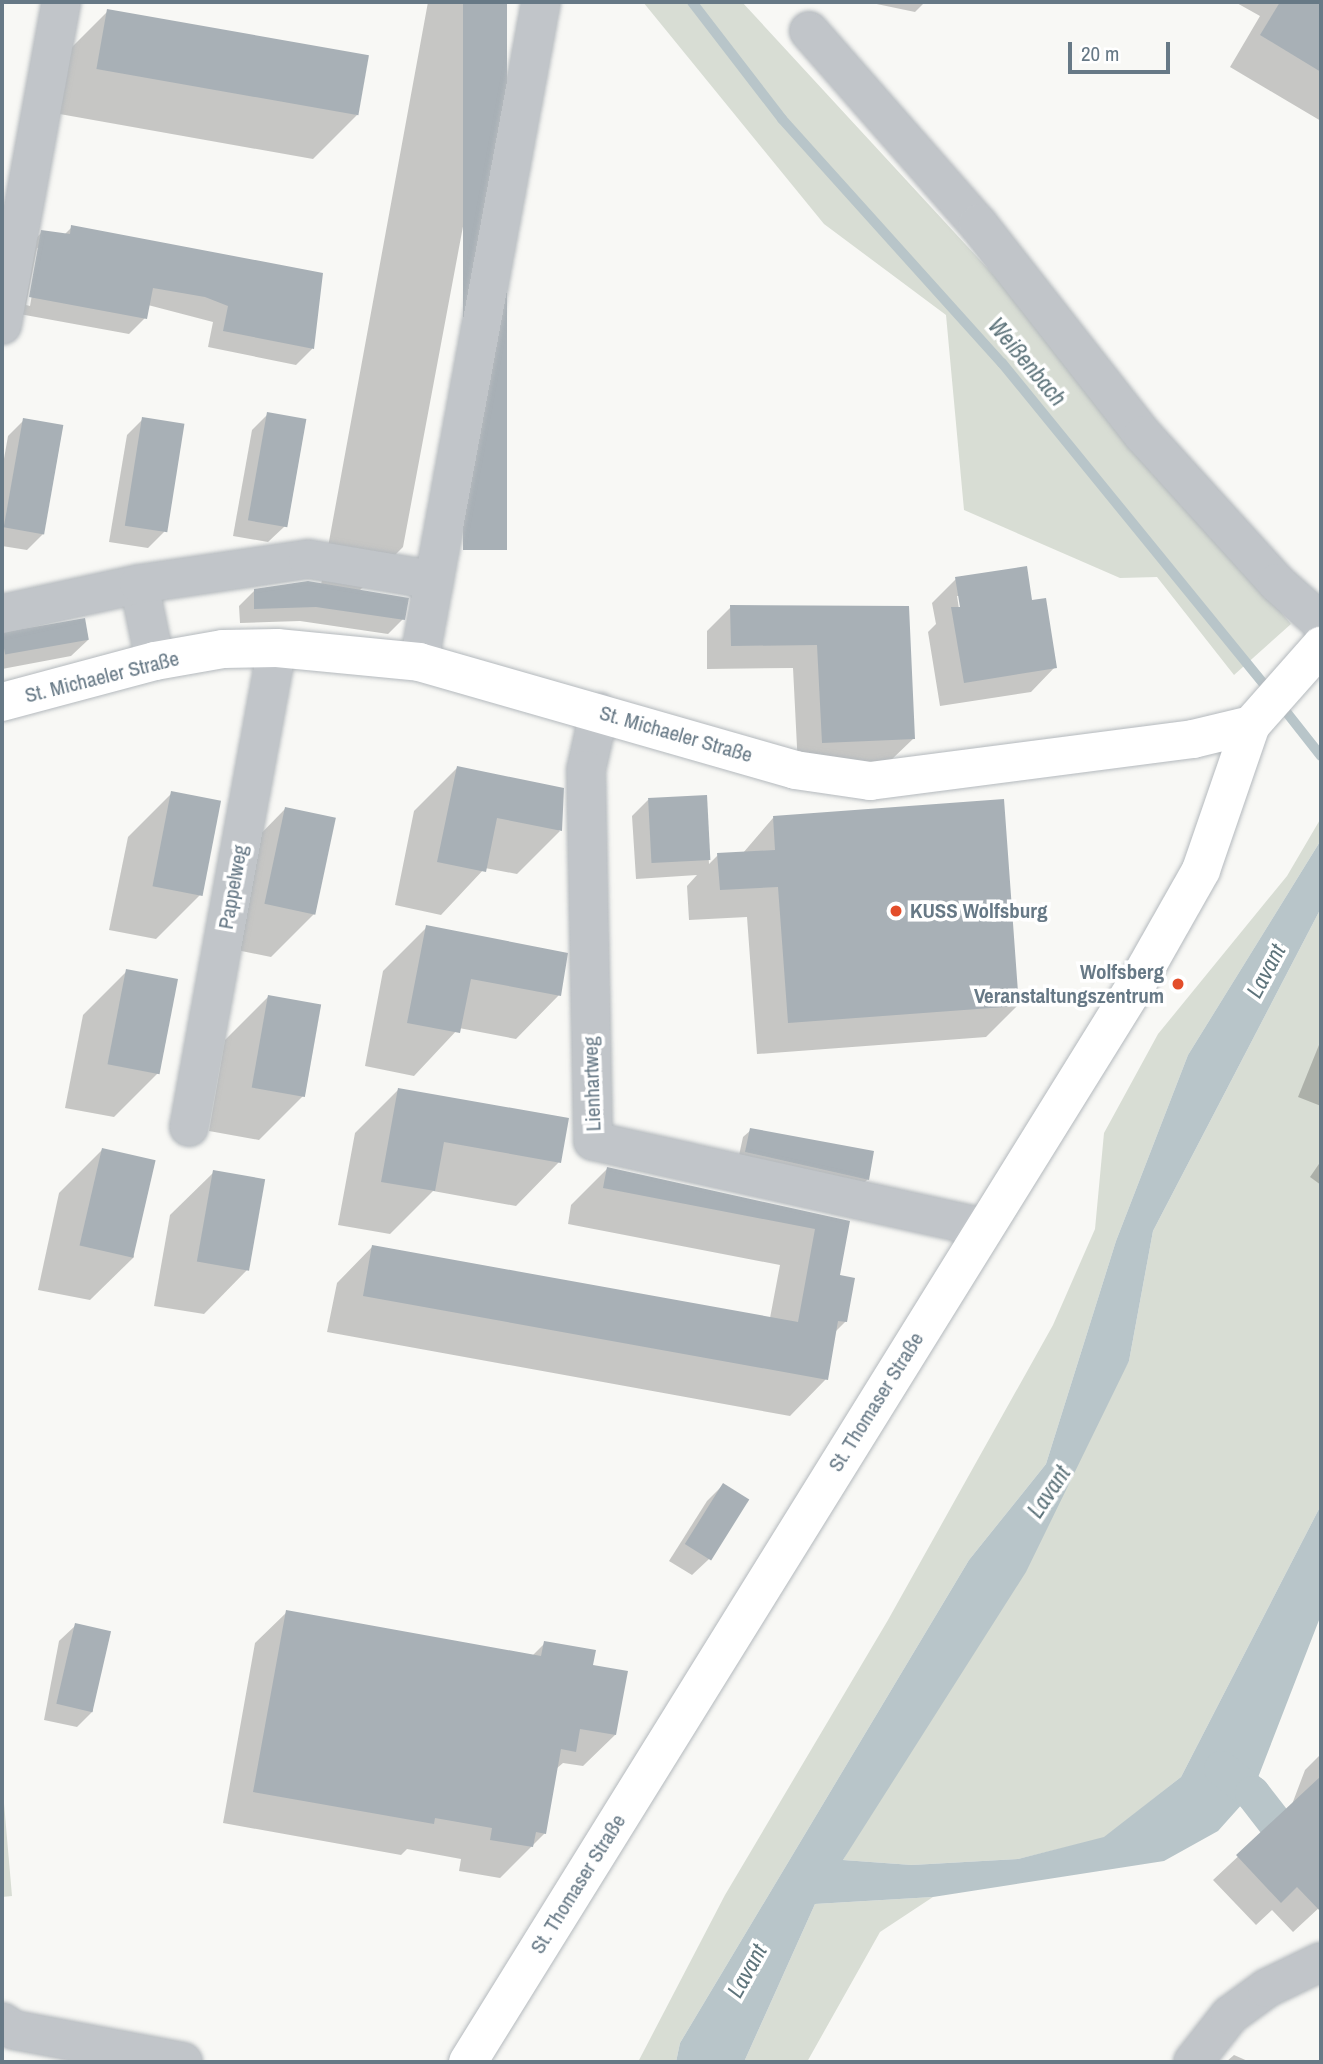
<!DOCTYPE html>
<meta charset="utf-8">
<style>
body{margin:0}
#map{position:relative;width:1323px;height:2064px;overflow:hidden;background:#f8f8f5;font-family:"Archivo Narrow",sans-serif}
div>[style]{position:absolute}
.green>*{inset:0;background:#d8ddd4}
.water>*{inset:0;background:#b8c5c9}
.shadow>*{inset:0;background:#0003}
.stream>*{height:10px;margin:-5px;padding:0 5px;transform-origin:5px;border-radius:5px;background:#b8c5c9}
.canal>*{height:35px;margin:-17.5px;padding:0 17.5px;transform-origin:17.5px;border-radius:17.5px;background:#b8c5c9}
.building>*{inset:0;background:#a8b0b6;transform-origin:0 0}
.roads{filter:drop-shadow(0 0 2px #b4b9bd) drop-shadow(0 0 2px #b4b9bd)}
.minor>*{height:38px;margin:-19px;padding:0 19px;transform-origin:19px;border-radius:19px;background:#c1c5c9}
.major>*{height:38px;margin:-19px;padding:0 19px;transform-origin:19px;border-radius:19px;background:#fff}
.dots>*{width:19px;height:19px;translate:-50% -50%;box-sizing:border-box;border:4px solid #fff;border-radius:50%}
span{translate:-50% -50%;white-space:nowrap;text-align:center;line-height:1.15;-webkit-text-stroke:7px #fff;paint-order:stroke}
.street-label{font-size:21px;color:#677986}
.poi-label{font-size:21px;color:#677986;font-weight:700}
.left{translate:0 -50%;text-align:left}
.right{translate:-100% -50%;text-align:right}
.water-label{font-size:23px;color:#5e747b;font-style:italic}
.frame{position:absolute;inset:0;border:4px solid #677986;pointer-events:none}
.scale{position:absolute;left:1068px;top:42px;width:102px;height:32px;box-sizing:border-box;border:4px solid #677986;border-top:0;padding-left:9px;font-size:21px;line-height:24px;white-space:nowrap;color:#677986;-webkit-text-stroke:5px #fff;paint-order:stroke}
</style>
<div id="map">
<div class="green">
<div style="clip-path:polygon(643px 2px,742px 2px,1014px 297px,1291px 624px,1234px 675px,1157px 577px,1120px 578px,964px 510px,946px 315px,824px 224px)"></div>
<div style="clip-path:polygon(1321px 818px,1321px 840px,1188px 1055px,1116px 1241px,1046px 1464px,969px 1560px,680px 2043px,676px 2062px,638px 2062px,725px 1895px,888px 1620px,1053px 1325px,1095px 1229px,1104px 1133px,1158px 1034px,1287px 876px)"></div>
<div style="clip-path:polygon(1321px 908px,1321px 1505px,1181px 1777px,1104px 1838px,1018px 1859px,912px 1865px,843px 1860px,1129px 1361px,1153px 1231px)"></div>
<div style="clip-path:polygon(2px 1780px,12px 1896px,2px 1897px)"></div>
<div style="clip-path:polygon(933px 1897px,880px 1932px,807px 2062px,744px 2062px,815px 1904px)"></div>
</div>
<div class="water">
<div style="clip-path:polygon(1321px 840px,1321px 908px,1153px 1231px,1129px 1361px,1026px 1572px,843px 1860px,912px 1865px,1018px 1859px,1104px 1837px,1181px 1777px,1321px 1505px,1321px 1615px,1252px 1793px,1218px 1831px,1164px 1861px,933px 1897px,815px 1904px,744px 2062px,676px 2062px,680px 2043px,969px 1560px,1046px 1464px,1116px 1241px,1188px 1055px)"></div>
</div>
<div class="shadow">
<div style="clip-path:polygon(428px 2px,505px 2px,403px 547px,359px 591px,403px 619px,388px 634px,300px 621px,240px 623px,239px 606px,254px 591px,321px 585px)"></div>
<div style="clip-path:polygon(867px 2px,925px 2px,915px 12px)"></div>
<div style="clip-path:polygon(1235px 2px,1321px 2px,1321px 121px,1230px 67px,1260px 16px)"></div>
<div style="clip-path:polygon(108px 11px,357px 115px,313px 159px,54px 113px,64px 55px)"></div>
<div style="clip-path:polygon(evenodd,72px 227px,321px 274px,312px 349px,296px 365px,208px 347px,213px 322px,148px 305px,145px 318px,129px 334px,14px 313px,26px 249px,42px 232px,64px 235px,72px 227px,37px 248px,40px 248px,30px 306px,26px 305px,37px 248px)"></div>
<div style="clip-path:polygon(268px 414px,285px 526px,268px 542px,233px 536px,252px 430px)"></div>
<div style="clip-path:polygon(143px 419px,164px 532px,148px 548px,109px 542px,127px 435px)"></div>
<div style="clip-path:polygon(24px 420px,43px 534px,27px 550px,2px 546px,2px 470px,8px 436px)"></div>
<div style="clip-path:polygon(evenodd,956px 579px,1031px 602px,1055px 667px,1031px 692px,940px 706px,928px 632px,936px 624px,932px 603px,956px 579px,957px 596px,960px 596px,960px 616px,957px 596px)"></div>
<div style="clip-path:polygon(731px 607px,907px 608px,914px 738px,889px 762px,798px 767px,793px 668px,707px 669px,707px 631px)"></div>
<div style="clip-path:polygon(2px 636px,7px 637px,88px 640px,71px 656px,2px 669px)"></div>
<div style="clip-path:polygon(458px 767px,560px 831px,517px 874px,485px 868px,441px 915px,395px 905px,414px 811px)"></div>
<div style="clip-path:polygon(172px 793px,200px 895px,156px 939px,109px 930px,128px 837px)"></div>
<div style="clip-path:polygon(705px 797px,709px 864px,718px 855px,743px 853px,773px 818px,1017px 1006px,986px 1037px,757px 1054px,747px 917px,689px 920px,687px 886px,697px 875px,636px 879px,632px 816px,648px 800px)"></div>
<div style="clip-path:polygon(285px 809px,315px 913px,271px 957px,222px 947px,242px 853px)"></div>
<div style="clip-path:polygon(427px 927px,559px 995px,516px 1039px,459px 1028px,414px 1076px,365px 1066px,383px 971px)"></div>
<div style="clip-path:polygon(127px 971px,158px 1073px,114px 1117px,65px 1108px,83px 1015px)"></div>
<div style="clip-path:polygon(269px 996px,303px 1096px,259px 1140px,209px 1131px,225px 1040px)"></div>
<div style="clip-path:polygon(1321px 1040px,1321px 1106px,1298px 1097px)"></div>
<div style="clip-path:polygon(399px 1089px,559px 1162px,516px 1206px,433px 1191px,390px 1234px,338px 1225px,355px 1133px)"></div>
<div style="clip-path:polygon(751px 1130px,868px 1179px,860px 1187px,738px 1160px,743px 1137px)"></div>
<div style="clip-path:polygon(102px 1150px,134px 1257px,90px 1300px,38px 1290px,59px 1193px)"></div>
<div style="clip-path:polygon(1321px 1161px,1321px 1185px,1310px 1177px)"></div>
<div style="clip-path:polygon(608px 1168px,848px 1222px,838px 1277px,846px 1321px,834px 1333px,826px 1379px,790px 1416px,327px 1332px,337px 1283px,373px 1246px,770px 1318px,780px 1265px,568px 1224px,571px 1205px)"></div>
<div style="clip-path:polygon(214px 1172px,247px 1270px,204px 1314px,154px 1306px,170px 1215px)"></div>
<div style="clip-path:polygon(723px 1485px,747px 1500px,709px 1559px,692px 1575px,669px 1561px,707px 1501px)"></div>
<div style="clip-path:polygon(287px 1612px,532px 1656px,545px 1643px,591px 1666px,615px 1735px,583px 1766px,563px 1763px,556px 1769px,545px 1833px,500px 1878px,459px 1871px,461px 1859px,407px 1849px,401px 1855px,223px 1823px,255px 1643px)"></div>
<div style="clip-path:polygon(76px 1625px,93px 1711px,77px 1727px,44px 1720px,59px 1641px)"></div>
<div style="clip-path:polygon(1321px 1754px,1321px 1906px,1293px 1932px,1272px 1910px,1256px 1925px,1213px 1880px,1291px 1807px,1305px 1770px)"></div>
<div style="clip-path:polygon(1234px 2055px,1250px 2062px,1226px 2062px)"></div>
</div>
<div class="stream">
<div style="left:692px;top:2px;width:148px;rotate:52.4deg"></div>
<div style="left:782px;top:119px;width:329px;rotate:48deg"></div>
<div style="left:1002px;top:363px;width:424px;rotate:50.8deg"></div>
<div style="left:1280px;top:704px;width:66px;rotate:51.7deg"></div>
</div>
<div class="canal">
<div style="left:1221px;top:1768px;width:40px;rotate:39deg"></div>
<div style="left:1252px;top:1793px;width:113px;rotate:52.2deg"></div>
</div>
<div class="building">
<div style="left:463px;top:2px;width:44px;height:548px"></div>
<div style="clip-path:polygon(1280px 2px,1321px 2px,1321px 72px,1260px 35px)"></div>
<div style="left:107px;top:9px;width:266px;height:61px;rotate:10deg"></div>
<div style="clip-path:polygon(71px 225px,323px 273px,314px 349px,223px 331px,228px 306px,205px 297px,153px 288px,147px 319px,29px 297px,41px 230px,70px 234px)"></div>
<div style="left:267px;top:412px;width:40px;height:110px;rotate:10deg"></div>
<div style="left:142px;top:417px;width:43px;height:110px;rotate:9deg"></div>
<div style="left:23px;top:418px;width:41px;height:111px;rotate:10deg"></div>
<div style="clip-path:polygon(1027px 566px,1032px 600px,1046px 598px,1057px 668px,964px 683px,951px 607px,960px 607px,955px 577px)"></div>
<div style="clip-path:polygon(308px 581px,409px 598px,405px 620px,316px 607px,254px 609px,254px 589px)"></div>
<div style="clip-path:polygon(730px 605px,909px 606px,915px 739px,822px 743px,817px 645px,731px 646px)"></div>
<div style="left:85px;top:618px;width:22px;height:85px;rotate:80deg"></div>
<div style="clip-path:polygon(457px 766px,564px 788px,562px 831px,497px 818px,486px 872px,437px 862px)"></div>
<div style="left:171px;top:791px;width:51px;height:97px;rotate:11deg"></div>
<div style="left:707px;top:795px;width:65px;height:59px;rotate:87deg"></div>
<div style="clip-path:polygon(1004px 799px,1019px 1006px,788px 1023px,778px 887px,720px 890px,717px 853px,775px 850px,773px 816px)"></div>
<div style="left:285px;top:807px;width:52px;height:99px;rotate:12deg"></div>
<div style="clip-path:polygon(426px 925px,568px 953px,561px 996px,471px 979px,460px 1033px,407px 1023px)"></div>
<div style="left:126px;top:969px;width:53px;height:97px;rotate:11deg"></div>
<div style="left:268px;top:995px;width:54px;height:94px;rotate:10deg"></div>
<div style="clip-path:polygon(398px 1088px,569px 1118px,561px 1163px,444px 1142px,435px 1191px,381px 1182px)"></div>
<div style="clip-path:polygon(750px 1128px,874px 1151px,869px 1180px,745px 1152px)"></div>
<div style="left:102px;top:1148px;width:55px;height:100px;rotate:13deg"></div>
<div style="clip-path:polygon(607px 1167px,850px 1221px,840px 1275px,855px 1278px,847px 1322px,838px 1321px,828px 1380px,363px 1296px,372px 1245px,798px 1322px,815px 1229px,603px 1188px)"></div>
<div style="left:213px;top:1170px;width:53px;height:93px;rotate:10deg"></div>
<div style="left:723px;top:1483px;width:31px;height:72px;rotate:32deg"></div>
<div style="clip-path:polygon(286px 1610px,541px 1656px,544px 1641px,596px 1650px,593px 1665px,628px 1671px,616px 1735px,580px 1729px,576px 1752px,561px 1749px,546px 1834px,536px 1832px,533px 1847px,490px 1840px,492px 1828px,435px 1818px,434px 1824px,253px 1792px)"></div>
<div style="left:75px;top:1623px;width:37px;height:83px;rotate:13deg"></div>
<div style="clip-path:polygon(1321px 1776px,1321px 1912px,1297px 1887px,1281px 1903px,1236px 1855px)"></div>
</div>
<div class="roads">
<div class="minor">
<div style="left:809px;top:31px;width:257px;rotate:48.8deg"></div>
<div style="left:978px;top:224px;width:268px;rotate:52deg"></div>
<div style="left:1143px;top:435px;width:200px;rotate:47.8deg"></div>
<div style="left:1277px;top:583px;width:59px;rotate:41.6deg"></div>
<div style="left:2px;top:325px;width:328px;rotate:-79.6deg"></div>
<div style="left:139px;top:584px;width:79px;rotate:78.3deg"></div>
<div style="left:2px;top:614px;width:140px;rotate:-12.4deg"></div>
<div style="left:139px;top:584px;width:171px;rotate:-8.4deg"></div>
<div style="left:308px;top:559px;width:128px;rotate:9.5deg"></div>
<div style="left:419px;top:662px;width:671px;rotate:-79.53deg"></div>
<div style="left:599px;top:712px;width:59px;rotate:102.6deg"></div>
<div style="left:586px;top:770px;width:371px;rotate:88.9deg"></div>
<div style="left:593px;top:1141px;width:401px;rotate:12.5deg"></div>
<div style="left:189px;top:1127px;width:487px;rotate:-79.6deg"></div>
<div style="left:2px;top:2022px;width:14px;rotate:34deg"></div>
<div style="left:14px;top:2030px;width:172px;rotate:10.7deg"></div>
<div style="left:1193px;top:2062px;width:60px;rotate:-51.8deg"></div>
<div style="left:1230px;top:2015px;width:46px;rotate:-36.1deg"></div>
<div style="left:1267px;top:1988px;width:60px;rotate:-25.7deg"></div>
</div>
<div class="major">
<div style="left:2px;top:702px;width:158px;rotate:-15deg"></div>
<div style="left:155px;top:661px;width:69px;rotate:-10deg"></div>
<div style="left:223px;top:649px;width:54px;rotate:-1.1deg"></div>
<div style="left:277px;top:648px;width:143px;rotate:5.6deg"></div>
<div style="left:419px;top:662px;width:391px;rotate:16deg"></div>
<div style="left:795px;top:770px;width:76px;rotate:8.3deg"></div>
<div style="left:870px;top:781px;width:326px;rotate:-7.4deg"></div>
<div style="left:1193px;top:739px;width:60px;rotate:-13.6deg"></div>
<div style="left:1251px;top:725px;width:106px;rotate:-48.5deg"></div>
<div style="left:468px;top:2062px;width:1275px;rotate:-58.2deg"></div>
<div style="left:1140px;top:978px;width:124px;rotate:-60.5deg"></div>
<div style="left:1201px;top:870px;width:153px;rotate:-71deg"></div>
</div>
</div>
<div class="dots">
<div style="left:896px;top:911px;background:#e34d2a"></div>
<div style="left:1178px;top:984px;background:#e34d2a"></div>
</div>
<div class="street-label">
<span style="left:102px;top:677px;rotate:-14deg">St. Michaeler Straße</span>
<span style="left:676px;top:734px;rotate:16deg">St. Michaeler Straße</span>
<span style="left:233px;top:887px;rotate:-80deg">Pappelweg</span>
<span style="left:592px;top:1084px;rotate:-92deg">Lienhartweg</span>
<span style="left:876px;top:1402px;rotate:-58deg">St. Thomaser Straße</span>
<span style="left:578px;top:1884px;rotate:-58deg">St. Thomaser Straße</span>
</div>
<div class="poi-label">
<span class="left" style="left:910px;top:911px">KUSS Wolfsburg</span>
<span class="right" style="left:1164px;top:984px">Wolfsberg<br>Veranstaltungszentrum</span>
</div>
<div class="water-label">
<span style="left:1027px;top:362px;rotate:50deg">Weißenbach</span>
<span style="left:1266px;top:971px;rotate:-62deg">Lavant</span>
<span style="left:1049px;top:1492px;rotate:-56deg">Lavant</span>
<span style="left:747px;top:1971px;rotate:-61deg">Lavant</span>
</div>
<div class="frame"></div>
<div class="scale">20 m</div>
</div>
